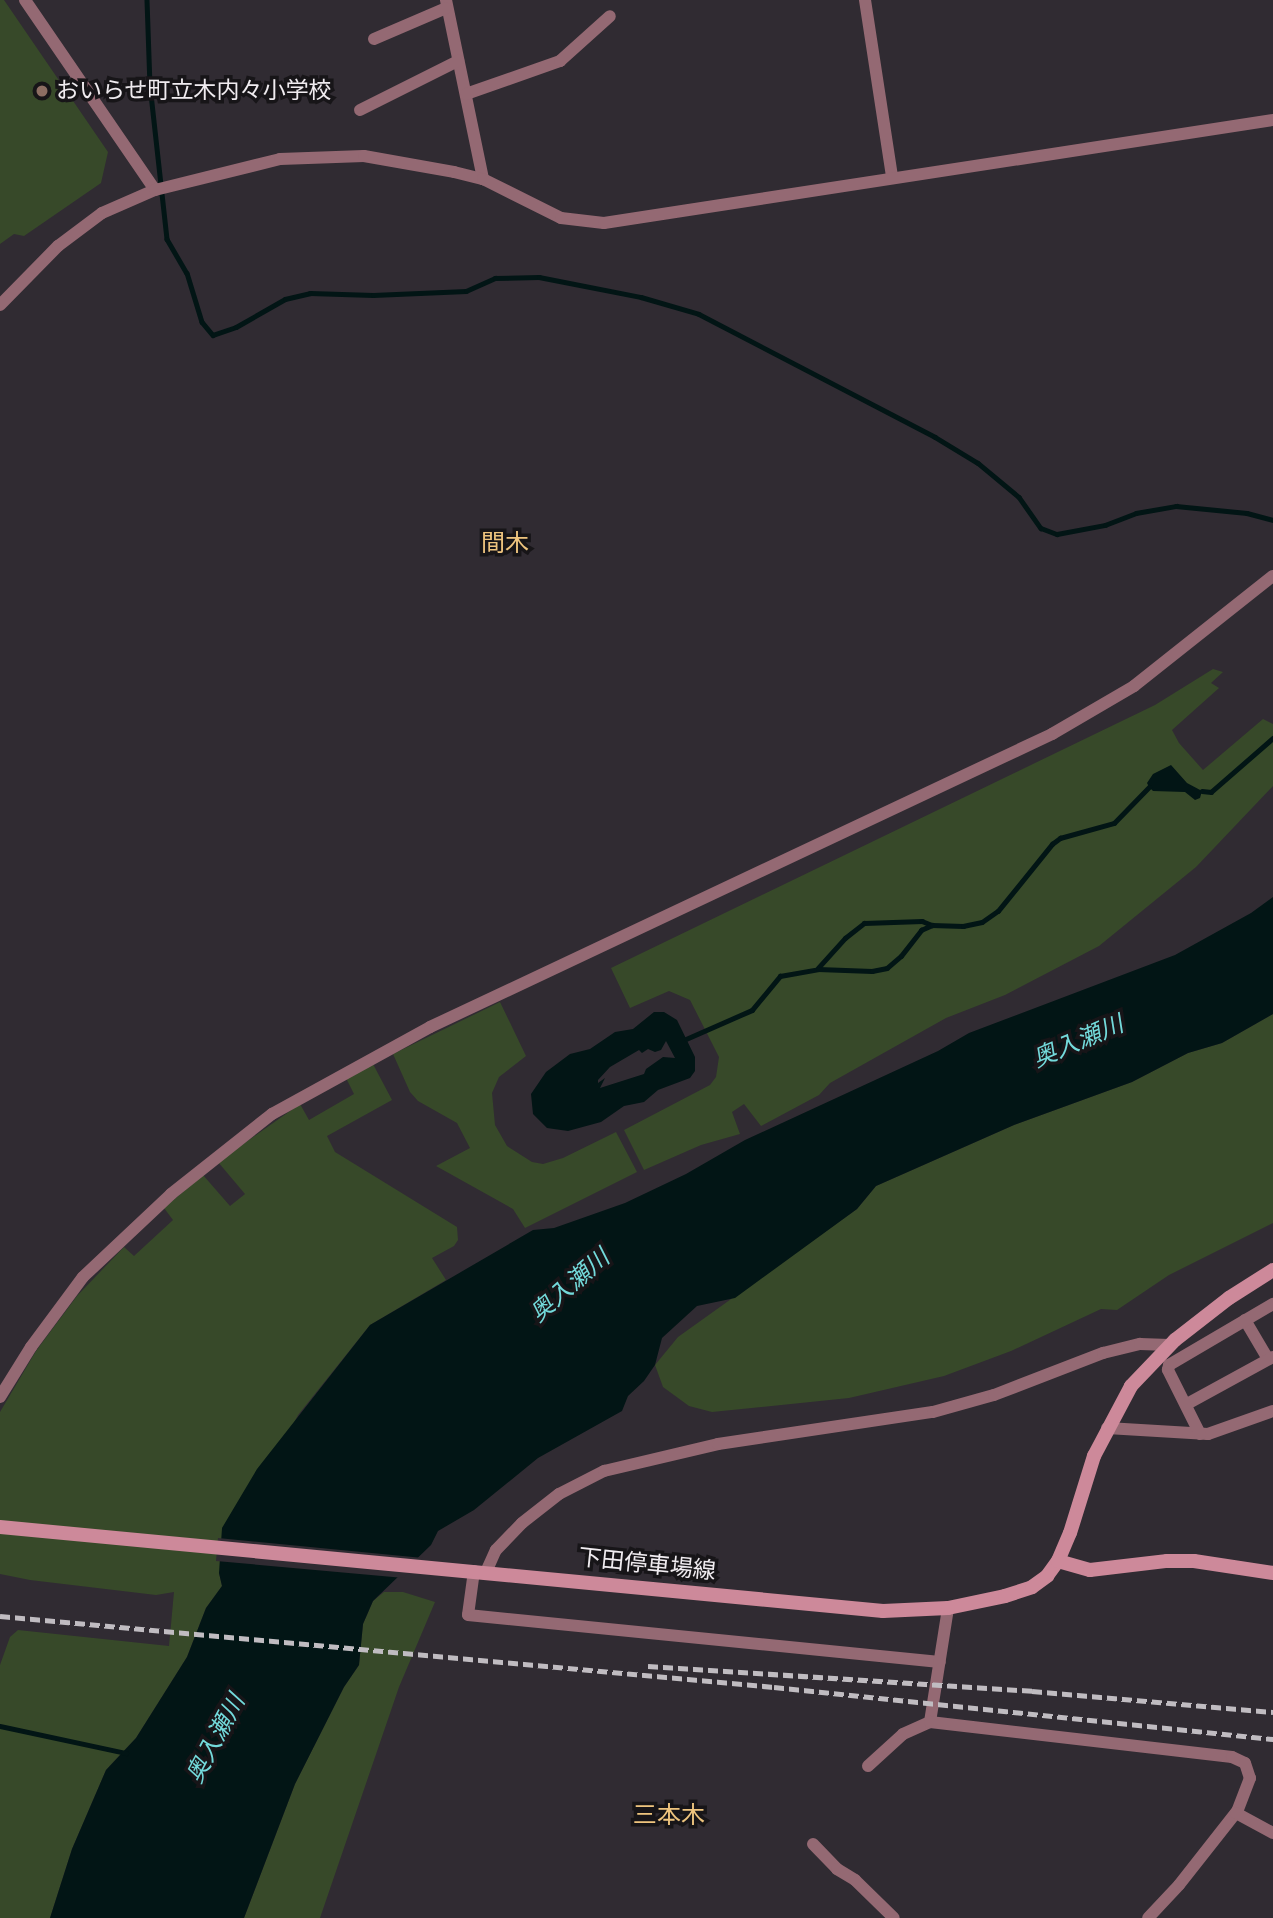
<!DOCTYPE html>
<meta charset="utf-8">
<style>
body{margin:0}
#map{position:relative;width:1273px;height:1918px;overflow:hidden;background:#302b32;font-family:"Sofia Sans Condensed","Noto Sans JP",sans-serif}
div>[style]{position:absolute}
.green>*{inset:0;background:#374929}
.water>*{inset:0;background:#021515}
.pier>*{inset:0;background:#302b32}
.stream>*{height:4.5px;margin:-2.25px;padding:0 2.25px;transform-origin:2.25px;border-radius:2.25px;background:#021515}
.street>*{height:12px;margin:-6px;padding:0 6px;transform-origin:6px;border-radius:6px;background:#946973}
.secondary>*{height:14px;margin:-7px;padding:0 7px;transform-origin:7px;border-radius:7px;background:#cd899a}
.rail>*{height:4.5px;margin-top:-2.25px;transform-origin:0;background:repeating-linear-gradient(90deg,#c0bcc1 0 10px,transparent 0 15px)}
.dots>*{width:19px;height:19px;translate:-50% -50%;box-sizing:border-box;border:4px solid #171518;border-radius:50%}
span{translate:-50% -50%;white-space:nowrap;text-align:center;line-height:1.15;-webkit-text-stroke:7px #171518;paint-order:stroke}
.poi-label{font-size:23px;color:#f0ecf0}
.left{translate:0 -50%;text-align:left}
.street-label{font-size:23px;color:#f0ecf0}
.neighbourhood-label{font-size:24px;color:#eec47e}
.water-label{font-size:24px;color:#73dadb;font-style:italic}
</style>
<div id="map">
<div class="green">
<div style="clip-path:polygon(0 0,4px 0,108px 152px,101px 183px,24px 236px,14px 234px,0 244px)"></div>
<div style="clip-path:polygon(1213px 669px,1223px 672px,1211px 683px,1219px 688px,1172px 730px,1179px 743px,1203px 770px,1263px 719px,1273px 724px,1273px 786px,1196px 867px,1099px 946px,1005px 995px,946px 1018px,830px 1083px,819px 1095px,761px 1126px,744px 1104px,732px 1112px,740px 1134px,701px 1145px,644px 1170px,624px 1130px,710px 1085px,716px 1077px,719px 1057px,690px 1000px,669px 991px,630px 1008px,611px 968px,1155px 705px)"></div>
<div style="clip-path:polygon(500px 1002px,526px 1056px,499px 1077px,492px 1093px,495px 1125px,507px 1146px,532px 1162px,543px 1164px,563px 1158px,616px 1132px,637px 1172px,525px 1228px,513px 1209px,436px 1166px,470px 1148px,457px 1123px,418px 1101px,410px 1092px,393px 1054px)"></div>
<div style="clip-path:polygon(1273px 1014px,1273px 1223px,1169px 1275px,1117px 1310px,1101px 1309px,1011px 1351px,944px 1376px,849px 1398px,712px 1412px,689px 1406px,663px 1387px,655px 1365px,678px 1337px,857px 1209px,876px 1186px,1014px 1125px,1132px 1082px,1188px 1053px,1222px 1043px)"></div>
<div style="clip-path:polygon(373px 1064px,392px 1100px,327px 1136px,335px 1152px,457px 1227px,458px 1240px,454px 1246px,432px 1258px,446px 1280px,370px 1325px,298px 1415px,219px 1573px,222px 1586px,206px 1608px,187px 1657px,136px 1738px,106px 1770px,72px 1849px,50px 1918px,0 1918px,0 1665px,10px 1637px,18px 1630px,169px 1646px,174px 1592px,156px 1595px,30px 1580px,0 1574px,0 1412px,36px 1351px,77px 1296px,124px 1247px,134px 1256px,173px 1220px,164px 1208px,203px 1175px,230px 1206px,245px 1194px,218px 1162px,300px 1104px,309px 1120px,354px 1094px,346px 1078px)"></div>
<div style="clip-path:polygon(384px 1592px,403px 1592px,435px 1602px,399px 1687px,320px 1918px,244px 1918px,295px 1784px,344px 1687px,359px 1665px,363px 1624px,373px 1601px)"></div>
</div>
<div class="water">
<div style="clip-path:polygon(1171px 765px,1187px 783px,1202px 791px,1200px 798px,1195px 800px,1185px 792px,1153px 791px,1149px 787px,1147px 783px,1153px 774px)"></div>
<div style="clip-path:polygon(1273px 897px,1273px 1014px,1222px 1043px,1188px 1053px,1132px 1082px,1014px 1125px,876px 1186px,857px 1209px,735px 1298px,697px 1306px,662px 1338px,655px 1365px,644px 1381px,628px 1396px,622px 1411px,538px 1458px,474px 1510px,438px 1531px,431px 1545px,373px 1601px,363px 1624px,359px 1665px,344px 1687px,295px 1784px,244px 1918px,50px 1918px,72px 1849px,106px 1770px,136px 1738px,187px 1657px,206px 1608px,222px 1586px,219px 1573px,222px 1528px,257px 1469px,370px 1325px,533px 1230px,554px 1228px,625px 1203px,686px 1174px,745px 1140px,938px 1051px,969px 1033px,1175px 955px,1251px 913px)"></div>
<div style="clip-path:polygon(evenodd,654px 1012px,664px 1012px,677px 1020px,695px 1057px,695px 1071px,690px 1078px,658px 1090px,644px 1102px,624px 1106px,601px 1122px,568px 1131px,547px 1128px,533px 1114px,531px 1094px,546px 1072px,570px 1054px,590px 1049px,615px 1032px,633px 1029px,654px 1012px,666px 1041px,675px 1058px,663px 1057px,646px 1069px,644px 1074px,600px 1088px,605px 1078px,598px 1083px,598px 1080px,610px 1067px,639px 1050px,642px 1053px,648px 1049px,655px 1052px,661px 1050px,666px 1041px)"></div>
</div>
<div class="pier">
<div style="clip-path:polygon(218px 1538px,423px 1558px,404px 1578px,216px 1561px)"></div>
</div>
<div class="stream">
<div style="left:147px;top:0;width:85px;rotate:88deg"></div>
<div style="left:150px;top:85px;width:155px;rotate:83.7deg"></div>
<div style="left:167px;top:239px;width:39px;rotate:60deg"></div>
<div style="left:187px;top:273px;width:51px;rotate:73deg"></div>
<div style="left:202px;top:322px;width:17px;rotate:50deg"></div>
<div style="left:213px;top:335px;width:24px;rotate:-19deg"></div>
<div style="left:236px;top:327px;width:56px;rotate:-29.7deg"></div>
<div style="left:285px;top:299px;width:26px;rotate:-13deg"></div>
<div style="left:310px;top:293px;width:63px;rotate:1.8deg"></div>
<div style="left:373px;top:295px;width:93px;rotate:-2.5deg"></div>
<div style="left:466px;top:291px;width:32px;rotate:-24deg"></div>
<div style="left:495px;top:278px;width:44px;rotate:-1.3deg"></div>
<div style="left:539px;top:277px;width:104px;rotate:11.1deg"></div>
<div style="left:641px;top:297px;width:60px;rotate:16.3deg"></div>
<div style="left:699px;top:314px;width:266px;rotate:27.5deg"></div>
<div style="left:935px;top:437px;width:50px;rotate:31.2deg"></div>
<div style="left:978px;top:463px;width:53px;rotate:39.7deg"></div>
<div style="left:1019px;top:497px;width:38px;rotate:55deg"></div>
<div style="left:1041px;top:528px;width:17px;rotate:21deg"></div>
<div style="left:1057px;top:534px;width:49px;rotate:-10.6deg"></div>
<div style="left:1105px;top:525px;width:33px;rotate:-21deg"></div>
<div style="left:1136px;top:513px;width:41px;rotate:-9.9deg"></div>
<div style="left:1176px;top:506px;width:71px;rotate:5.6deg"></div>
<div style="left:1247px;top:513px;width:27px;rotate:15deg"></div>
<div style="left:1202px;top:791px;width:9px;rotate:6deg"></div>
<div style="left:1211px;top:792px;width:82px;rotate:-41.1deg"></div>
<div style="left:818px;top:968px;width:40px;rotate:-48deg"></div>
<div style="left:845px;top:938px;width:24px;rotate:-38deg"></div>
<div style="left:864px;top:923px;width:58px;rotate:-2deg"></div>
<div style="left:922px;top:921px;width:11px;rotate:22deg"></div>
<div style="left:686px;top:1039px;width:72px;rotate:-23.7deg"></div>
<div style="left:752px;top:1010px;width:44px;rotate:-50.5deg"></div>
<div style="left:780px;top:976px;width:39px;rotate:-10deg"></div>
<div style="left:818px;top:969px;width:54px;rotate:2.1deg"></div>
<div style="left:872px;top:971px;width:15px;rotate:-11deg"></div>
<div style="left:887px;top:968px;width:18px;rotate:-41deg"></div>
<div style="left:901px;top:956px;width:33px;rotate:-52deg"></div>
<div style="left:921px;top:930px;width:12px;rotate:-24deg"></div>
<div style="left:932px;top:925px;width:31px;rotate:2deg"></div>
<div style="left:963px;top:926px;width:19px;rotate:-12deg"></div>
<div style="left:982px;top:922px;width:19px;rotate:-35deg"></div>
<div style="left:998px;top:911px;width:86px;rotate:-51.1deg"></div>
<div style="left:1052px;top:844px;width:10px;rotate:-37deg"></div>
<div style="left:1060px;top:838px;width:56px;rotate:-15.5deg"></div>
<div style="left:1114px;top:823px;width:50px;rotate:-45.8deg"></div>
<div style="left:0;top:1726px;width:129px;rotate:12.1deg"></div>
</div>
<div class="street">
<div style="left:25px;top:0;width:230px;rotate:55.6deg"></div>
<div style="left:446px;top:0;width:183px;rotate:78.3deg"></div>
<div style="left:865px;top:0;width:178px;rotate:81.3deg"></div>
<div style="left:374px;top:39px;width:78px;rotate:-23.3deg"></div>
<div style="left:466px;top:94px;width:100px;rotate:-19.3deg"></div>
<div style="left:560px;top:61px;width:67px;rotate:-42deg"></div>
<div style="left:360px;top:110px;width:110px;rotate:-26.6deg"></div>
<div style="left:0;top:305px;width:83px;rotate:-45.5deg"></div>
<div style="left:58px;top:246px;width:55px;rotate:-36.9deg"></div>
<div style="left:102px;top:213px;width:58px;rotate:-23.5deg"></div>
<div style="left:155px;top:190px;width:129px;rotate:-13.9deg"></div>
<div style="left:280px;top:159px;width:84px;rotate:-2deg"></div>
<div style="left:364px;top:156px;width:91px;rotate:10.1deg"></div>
<div style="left:454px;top:172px;width:30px;rotate:14deg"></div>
<div style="left:483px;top:179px;width:87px;rotate:26.6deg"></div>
<div style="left:561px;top:218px;width:43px;rotate:6.6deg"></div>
<div style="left:604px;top:223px;width:677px;rotate:-8.75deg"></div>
<div style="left:1245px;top:1320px;width:45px;rotate:59.5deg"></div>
<div style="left:0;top:1397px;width:59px;rotate:-58.2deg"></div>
<div style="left:31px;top:1347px;width:87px;rotate:-53.4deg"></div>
<div style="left:83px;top:1277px;width:121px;rotate:-43.3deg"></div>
<div style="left:171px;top:1194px;width:129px;rotate:-38.4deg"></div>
<div style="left:272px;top:1114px;width:180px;rotate:-28.8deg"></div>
<div style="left:430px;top:1027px;width:688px;rotate:-25.22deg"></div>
<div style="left:1052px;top:734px;width:95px;rotate:-30.3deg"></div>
<div style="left:1134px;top:686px;width:177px;rotate:-38.4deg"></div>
<div style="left:1187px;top:1404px;width:98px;rotate:-28.7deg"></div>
<div style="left:1107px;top:1428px;width:101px;rotate:3.4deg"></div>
<div style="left:1208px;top:1434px;width:69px;rotate:-19.5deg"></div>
<div style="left:1200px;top:1434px;width:72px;rotate:-116.6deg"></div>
<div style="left:1168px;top:1370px;width:5px;rotate:-79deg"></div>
<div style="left:1169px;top:1365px;width:121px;rotate:-30.4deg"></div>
<div style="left:474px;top:1571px;width:44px;rotate:97.8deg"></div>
<div style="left:468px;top:1615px;width:474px;rotate:5.7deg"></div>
<div style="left:486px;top:1572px;width:24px;rotate:-66deg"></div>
<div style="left:496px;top:1550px;width:37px;rotate:-46deg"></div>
<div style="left:522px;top:1523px;width:47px;rotate:-38.1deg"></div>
<div style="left:559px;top:1494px;width:51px;rotate:-27.1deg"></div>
<div style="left:604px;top:1471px;width:117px;rotate:-13.3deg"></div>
<div style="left:718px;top:1444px;width:217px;rotate:-8.5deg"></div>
<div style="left:933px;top:1412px;width:63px;rotate:-15.6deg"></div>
<div style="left:994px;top:1395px;width:117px;rotate:-21.1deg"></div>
<div style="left:1103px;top:1353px;width:38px;rotate:-14deg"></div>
<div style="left:1140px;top:1344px;width:29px;rotate:2deg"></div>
<div style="left:930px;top:1722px;width:115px;rotate:-81deg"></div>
<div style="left:868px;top:1766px;width:47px;rotate:-42.4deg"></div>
<div style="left:903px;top:1734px;width:30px;rotate:-24deg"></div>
<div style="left:930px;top:1722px;width:304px;rotate:6.6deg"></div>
<div style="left:1232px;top:1757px;width:14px;rotate:25deg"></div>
<div style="left:1245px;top:1763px;width:16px;rotate:72deg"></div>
<div style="left:1250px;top:1778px;width:34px;rotate:111deg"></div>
<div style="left:1238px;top:1810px;width:95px;rotate:128.2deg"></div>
<div style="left:1179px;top:1885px;width:45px;rotate:133.2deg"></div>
<div style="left:1236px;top:1813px;width:42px;rotate:28.4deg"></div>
<div style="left:813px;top:1844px;width:35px;rotate:46deg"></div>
<div style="left:837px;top:1869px;width:21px;rotate:31deg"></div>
<div style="left:855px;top:1880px;width:54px;rotate:44.3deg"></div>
</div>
<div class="secondary">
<div style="left:0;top:1527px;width:887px;rotate:5.43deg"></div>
<div style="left:883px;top:1611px;width:65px;rotate:-2.6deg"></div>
<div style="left:948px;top:1608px;width:58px;rotate:-11.9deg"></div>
<div style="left:1005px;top:1596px;width:28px;rotate:-18deg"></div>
<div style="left:1032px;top:1587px;width:19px;rotate:-36deg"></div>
<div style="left:1047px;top:1576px;width:19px;rotate:-54deg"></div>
<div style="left:1058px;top:1561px;width:30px;rotate:-67deg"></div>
<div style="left:1070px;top:1533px;width:81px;rotate:-72.7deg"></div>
<div style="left:1094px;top:1456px;width:79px;rotate:-62.1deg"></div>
<div style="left:1131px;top:1386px;width:64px;rotate:-46.3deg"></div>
<div style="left:1175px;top:1340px;width:68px;rotate:-37.9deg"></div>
<div style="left:1229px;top:1298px;width:52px;rotate:-32.5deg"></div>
<div style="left:1058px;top:1561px;width:33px;rotate:16deg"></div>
<div style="left:1090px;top:1570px;width:78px;rotate:-6.7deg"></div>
<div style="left:1167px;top:1561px;width:27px"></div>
<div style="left:1194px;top:1561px;width:80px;rotate:8.6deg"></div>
</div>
<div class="rail">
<div style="left:0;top:1616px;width:777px;rotate:5.24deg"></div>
<div style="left:774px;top:1687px;width:502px;rotate:5.95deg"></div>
<div style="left:648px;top:1666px;width:385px;rotate:3.7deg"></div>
<div style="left:1032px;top:1691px;width:242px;rotate:5deg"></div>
</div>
<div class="dots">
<div style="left:42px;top:91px;background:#8d6e63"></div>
</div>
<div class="poi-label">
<span class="left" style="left:56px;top:91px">おいらせ町立木内々小学校</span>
</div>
<div class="street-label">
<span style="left:647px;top:1565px;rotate:6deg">下田停車場線</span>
</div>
<div class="neighbourhood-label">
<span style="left:505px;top:544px">間木</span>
<span style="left:669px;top:1816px">三本木</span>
</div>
<div class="water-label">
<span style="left:1078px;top:1042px;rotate:-23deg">奥入瀬川</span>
<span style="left:570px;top:1286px;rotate:-41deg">奥入瀬川</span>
<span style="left:216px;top:1739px;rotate:-62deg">奥入瀬川</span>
</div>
</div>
